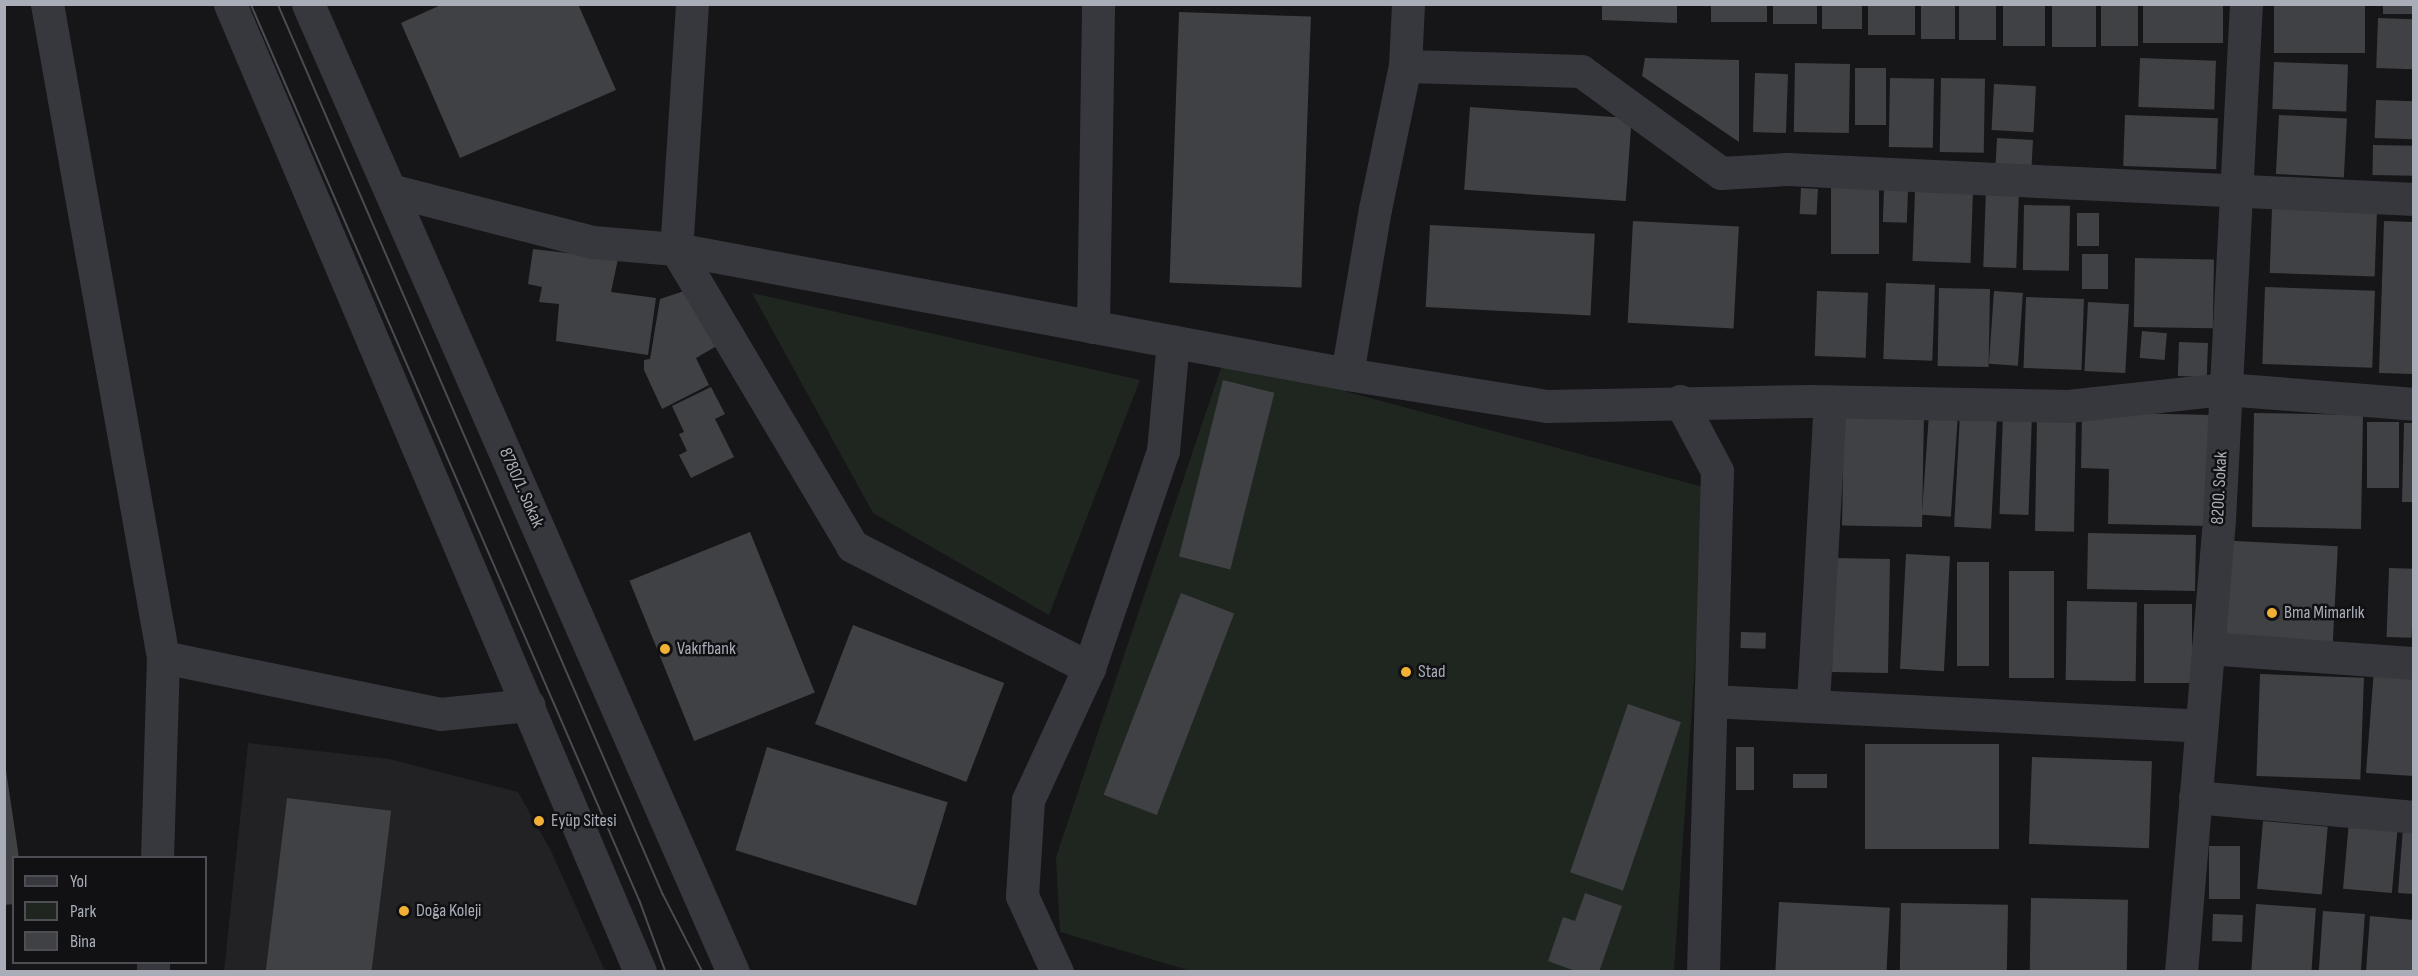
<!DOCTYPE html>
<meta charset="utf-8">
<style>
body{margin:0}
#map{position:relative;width:2418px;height:976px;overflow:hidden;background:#161618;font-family:"Sofia Sans Condensed",sans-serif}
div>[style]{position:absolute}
.built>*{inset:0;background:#222225}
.green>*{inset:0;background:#1e261f}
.building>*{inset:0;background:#404145;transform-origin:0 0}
.minor>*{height:33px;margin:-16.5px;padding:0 16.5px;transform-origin:16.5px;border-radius:16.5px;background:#37383d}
.tram>*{height:1.5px;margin:-0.75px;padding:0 0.75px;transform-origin:0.75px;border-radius:0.75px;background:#4a4c52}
.dots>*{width:16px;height:16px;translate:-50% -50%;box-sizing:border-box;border:3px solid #111113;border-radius:50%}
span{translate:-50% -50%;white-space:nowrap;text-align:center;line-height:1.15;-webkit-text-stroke:5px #111113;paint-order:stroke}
.street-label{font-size:18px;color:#a8adb8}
.poi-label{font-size:18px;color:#a8adb8}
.left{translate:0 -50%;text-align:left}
.frame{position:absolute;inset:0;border:6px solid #a8adb8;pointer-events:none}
.legend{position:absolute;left:12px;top:856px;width:195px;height:108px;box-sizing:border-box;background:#111113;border:2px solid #4d4f55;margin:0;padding:8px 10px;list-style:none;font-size:18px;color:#a8adb8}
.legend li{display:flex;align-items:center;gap:12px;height:30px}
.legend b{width:30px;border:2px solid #4d4f55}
</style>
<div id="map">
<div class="built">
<div style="clip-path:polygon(248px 743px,389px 759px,518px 792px,551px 851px,605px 971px,224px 972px)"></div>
</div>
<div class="green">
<div style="clip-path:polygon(752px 293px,1140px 380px,1049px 615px,873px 513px)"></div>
<div style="clip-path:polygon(1224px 359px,1707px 488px,1674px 971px,1191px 971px,1060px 932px,1056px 857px)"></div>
</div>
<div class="building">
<div style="clip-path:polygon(443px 4px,578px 4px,616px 90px,460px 158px,401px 23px)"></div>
<div style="clip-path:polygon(1602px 4px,1677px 4px,1677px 23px,1602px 20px)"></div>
<div style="left:1711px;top:4px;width:56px;height:18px"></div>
<div style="left:1773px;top:4px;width:44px;height:20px"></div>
<div style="left:1822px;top:4px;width:40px;height:25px"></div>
<div style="left:1868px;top:4px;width:47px;height:31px"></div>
<div style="left:1921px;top:4px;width:34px;height:35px"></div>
<div style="left:1959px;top:4px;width:37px;height:36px"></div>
<div style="left:2003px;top:4px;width:42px;height:42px"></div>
<div style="left:2052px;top:4px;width:44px;height:43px"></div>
<div style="left:2101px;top:4px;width:37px;height:42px"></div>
<div style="left:2143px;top:4px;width:80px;height:39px"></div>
<div style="left:2274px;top:4px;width:91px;height:49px"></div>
<div style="left:2383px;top:4px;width:31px;height:10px"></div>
<div style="left:1179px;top:12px;width:132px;height:271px;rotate:2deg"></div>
<div style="left:2378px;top:18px;width:36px;height:50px;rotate:2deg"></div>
<div style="clip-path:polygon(1645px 58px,1739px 60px,1739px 142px,1642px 76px)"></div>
<div style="left:2140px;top:58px;width:76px;height:49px;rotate:2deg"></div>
<div style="left:2274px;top:62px;width:74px;height:47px;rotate:2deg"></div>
<div style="left:1795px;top:63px;width:55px;height:69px;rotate:1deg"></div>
<div style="left:1855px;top:68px;width:31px;height:57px"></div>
<div style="left:1755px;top:73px;width:33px;height:59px;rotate:2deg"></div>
<div style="left:1890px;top:78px;width:44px;height:69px;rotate:1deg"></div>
<div style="left:1941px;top:78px;width:44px;height:74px;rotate:1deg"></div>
<div style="left:1994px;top:84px;width:42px;height:46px;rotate:3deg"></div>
<div style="left:2376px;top:100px;width:38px;height:38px;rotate:2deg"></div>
<div style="left:1470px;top:107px;width:162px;height:83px;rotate:4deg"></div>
<div style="left:2125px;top:115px;width:93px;height:51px;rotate:2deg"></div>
<div style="left:2279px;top:115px;width:68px;height:59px;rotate:3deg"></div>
<div style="left:1997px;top:138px;width:36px;height:26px;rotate:3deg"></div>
<div style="left:2373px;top:145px;width:41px;height:30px;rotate:1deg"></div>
<div style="left:1831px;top:184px;width:48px;height:70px"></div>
<div style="left:1801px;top:188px;width:17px;height:26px;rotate:3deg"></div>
<div style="left:1884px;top:189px;width:24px;height:33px;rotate:2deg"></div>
<div style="left:1986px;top:189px;width:33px;height:78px;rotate:2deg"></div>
<div style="left:1915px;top:190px;width:58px;height:71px;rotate:2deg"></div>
<div style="left:2024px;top:205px;width:46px;height:65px;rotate:1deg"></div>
<div style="left:2272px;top:208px;width:105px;height:65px;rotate:2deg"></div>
<div style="left:2077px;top:213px;width:22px;height:33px"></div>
<div style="left:1633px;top:221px;width:106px;height:102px;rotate:3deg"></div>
<div style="clip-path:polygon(2384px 221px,2414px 222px,2414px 374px,2379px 373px)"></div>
<div style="left:1430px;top:225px;width:165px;height:82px;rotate:3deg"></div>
<div style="clip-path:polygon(533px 249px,618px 259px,611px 292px,656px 298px,648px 355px,556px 341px,559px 304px,539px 302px,542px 287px,528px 284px)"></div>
<div style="left:2082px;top:254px;width:26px;height:35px"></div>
<div style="left:2135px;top:258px;width:79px;height:69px;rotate:1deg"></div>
<div style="left:1886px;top:283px;width:49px;height:76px;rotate:2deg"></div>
<div style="left:2265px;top:287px;width:110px;height:77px;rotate:2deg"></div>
<div style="left:1939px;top:288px;width:51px;height:78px;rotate:1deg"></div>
<div style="clip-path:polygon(690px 289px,720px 344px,696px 358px,709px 385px,662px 409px,644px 370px,644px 360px,650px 359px,660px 299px)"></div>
<div style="left:1817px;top:291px;width:51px;height:65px;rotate:2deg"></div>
<div style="left:1994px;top:291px;width:29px;height:73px;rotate:4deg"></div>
<div style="left:2026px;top:297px;width:58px;height:71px;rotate:2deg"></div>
<div style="left:2088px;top:302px;width:41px;height:69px;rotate:3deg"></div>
<div style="left:2142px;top:331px;width:25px;height:27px;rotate:5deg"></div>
<div style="left:2179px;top:342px;width:29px;height:34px;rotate:2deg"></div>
<div style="left:1223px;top:380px;width:53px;height:182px;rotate:14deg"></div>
<div style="clip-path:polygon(711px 387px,725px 414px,715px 419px,734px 457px,691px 478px,679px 455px,687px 451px,679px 434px,684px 432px,672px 406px)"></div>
<div style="clip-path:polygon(2082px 412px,2211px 415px,2209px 526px,2108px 524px,2109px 469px,2081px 468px)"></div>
<div style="left:1924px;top:413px;width:114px;height:80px;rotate:91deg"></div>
<div style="left:1929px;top:413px;width:29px;height:102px;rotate:4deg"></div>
<div style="left:2254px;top:413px;width:109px;height:114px;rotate:1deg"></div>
<div style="left:1960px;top:414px;width:37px;height:113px;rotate:3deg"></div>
<div style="left:2003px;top:414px;width:29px;height:100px;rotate:2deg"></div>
<div style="left:2037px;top:418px;width:39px;height:113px;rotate:1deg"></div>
<div style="left:2367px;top:422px;width:32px;height:66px"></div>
<div style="clip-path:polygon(2404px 423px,2414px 423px,2414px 502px,2402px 502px)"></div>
<div style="left:750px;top:532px;width:173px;height:130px;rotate:68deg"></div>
<div style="left:2088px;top:533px;width:108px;height:56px;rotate:1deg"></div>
<div style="left:2217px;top:540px;width:121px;height:99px;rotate:3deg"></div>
<div style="left:1906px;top:554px;width:44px;height:115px;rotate:3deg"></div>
<div style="left:1834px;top:558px;width:56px;height:114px;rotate:1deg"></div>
<div style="left:1957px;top:562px;width:32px;height:104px"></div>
<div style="left:2389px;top:568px;width:25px;height:69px;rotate:2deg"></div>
<div style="left:2009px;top:571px;width:45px;height:107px"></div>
<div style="left:1181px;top:593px;width:57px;height:216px;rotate:21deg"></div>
<div style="left:2067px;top:601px;width:70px;height:79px;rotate:1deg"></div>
<div style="left:2144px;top:604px;width:48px;height:79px"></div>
<div style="left:853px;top:625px;width:162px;height:106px;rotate:21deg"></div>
<div style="left:1741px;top:632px;width:25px;height:16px;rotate:2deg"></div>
<div style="clip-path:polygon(2374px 669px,2414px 672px,2414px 776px,2366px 773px)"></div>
<div style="left:2260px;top:674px;width:104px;height:102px;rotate:2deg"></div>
<div style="left:1628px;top:704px;width:56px;height:178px;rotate:19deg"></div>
<div style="left:1865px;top:744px;width:134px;height:105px"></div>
<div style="left:767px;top:747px;width:189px;height:108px;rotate:17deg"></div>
<div style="left:1736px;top:747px;width:18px;height:43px"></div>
<div style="left:2032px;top:757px;width:120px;height:87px;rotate:2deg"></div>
<div style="clip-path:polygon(6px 770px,19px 858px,14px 858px,14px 904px,4px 905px)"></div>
<div style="left:1793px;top:774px;width:34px;height:14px"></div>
<div style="left:287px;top:798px;width:105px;height:176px;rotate:7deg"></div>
<div style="left:2263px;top:821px;width:65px;height:68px;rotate:5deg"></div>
<div style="left:2349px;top:821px;width:49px;height:68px;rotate:5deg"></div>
<div style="clip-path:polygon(2403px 828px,2414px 829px,2414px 894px,2398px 893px)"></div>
<div style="left:2209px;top:846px;width:31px;height:53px"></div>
<div style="clip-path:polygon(1585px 893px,1622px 906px,1599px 972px,1578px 972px,1548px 961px,1563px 917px,1575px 921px)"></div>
<div style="left:2031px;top:898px;width:97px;height:74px;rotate:1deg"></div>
<div style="left:1779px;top:902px;width:111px;height:70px;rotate:3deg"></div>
<div style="left:1901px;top:903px;width:107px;height:69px;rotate:1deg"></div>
<div style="left:2256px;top:904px;width:60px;height:68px;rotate:4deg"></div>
<div style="left:2323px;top:911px;width:42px;height:61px;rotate:4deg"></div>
<div style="left:2213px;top:914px;width:30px;height:27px;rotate:2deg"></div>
<div style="clip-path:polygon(2370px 916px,2414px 920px,2414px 972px,2366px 972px)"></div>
</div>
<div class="minor">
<div style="left:47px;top:4px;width:663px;rotate:79.93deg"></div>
<div style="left:163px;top:657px;width:201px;rotate:91.7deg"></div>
<div style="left:230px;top:4px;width:1051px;rotate:67.04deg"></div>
<div style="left:308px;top:4px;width:1057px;rotate:66.3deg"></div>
<div style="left:692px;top:4px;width:246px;rotate:93.7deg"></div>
<div style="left:676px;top:249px;width:345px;rotate:59.3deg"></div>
<div style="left:852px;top:546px;width:267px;rotate:27.2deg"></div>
<div style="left:1405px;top:66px;width:176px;rotate:1.6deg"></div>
<div style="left:1581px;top:71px;width:173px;rotate:36.1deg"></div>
<div style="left:1721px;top:173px;width:66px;rotate:-3.5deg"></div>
<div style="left:1787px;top:169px;width:628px;rotate:2.74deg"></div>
<div style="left:390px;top:190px;width:209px;rotate:14.4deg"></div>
<div style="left:592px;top:242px;width:84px;rotate:4.8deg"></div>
<div style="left:676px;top:249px;width:683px;rotate:10.55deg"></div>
<div style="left:1347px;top:374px;width:202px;rotate:9.1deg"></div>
<div style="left:1546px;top:406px;width:263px;rotate:-1.1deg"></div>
<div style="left:1809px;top:401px;width:259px;rotate:1.1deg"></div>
<div style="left:2068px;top:406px;width:158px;rotate:-6.2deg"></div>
<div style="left:2225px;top:389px;width:190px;rotate:4.5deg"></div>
<div style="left:1093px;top:327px;width:323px;rotate:-89.1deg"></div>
<div style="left:1347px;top:374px;width:167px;rotate:-80.4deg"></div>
<div style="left:1375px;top:209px;width:146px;rotate:-78.2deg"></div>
<div style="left:1405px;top:66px;width:62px;rotate:-87.2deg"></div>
<div style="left:1680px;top:401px;width:79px;rotate:62.1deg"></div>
<div style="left:1717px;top:471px;width:501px;rotate:91.6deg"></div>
<div style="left:2208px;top:648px;width:207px;rotate:4.2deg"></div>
<div style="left:163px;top:657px;width:283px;rotate:11.6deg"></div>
<div style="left:440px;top:714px;width:89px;rotate:-5.8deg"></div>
<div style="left:1711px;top:701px;width:491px;rotate:2.9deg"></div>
<div style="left:1813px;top:703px;width:302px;rotate:-86.8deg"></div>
<div style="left:2195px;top:797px;width:220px;rotate:5.2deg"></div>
<div style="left:153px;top:972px;width:10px;rotate:-90deg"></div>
<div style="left:1057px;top:972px;width:84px;rotate:-114.7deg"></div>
<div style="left:1022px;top:896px;width:96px;rotate:-86.4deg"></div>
<div style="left:1028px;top:800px;width:145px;rotate:-65.2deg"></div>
<div style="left:1089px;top:668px;width:229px;rotate:-71.2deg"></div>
<div style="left:1163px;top:451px;width:110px;rotate:-84.8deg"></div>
<div style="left:2181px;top:972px;width:455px;rotate:-85.2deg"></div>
<div style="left:2219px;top:519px;width:516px;rotate:-87deg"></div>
</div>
<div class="tram">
<div style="left:251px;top:4px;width:978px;rotate:66.56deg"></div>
<div style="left:640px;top:901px;width:76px;rotate:69.9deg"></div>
<div style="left:278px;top:4px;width:970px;rotate:66.61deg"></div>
<div style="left:663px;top:894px;width:88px;rotate:62.9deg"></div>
</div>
<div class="dots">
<div style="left:2272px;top:613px;background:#f2b134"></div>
<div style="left:665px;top:649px;background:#f2b134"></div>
<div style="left:1406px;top:672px;background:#f2b134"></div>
<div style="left:539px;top:821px;background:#f2b134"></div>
<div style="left:404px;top:911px;background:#f2b134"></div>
</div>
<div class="street-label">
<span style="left:521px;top:488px;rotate:66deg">8780/1. Sokak</span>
<span style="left:2220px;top:488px;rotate:-87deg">8200. Sokak</span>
</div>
<div class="poi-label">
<span class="left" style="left:2284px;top:613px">Bma Mimarlık</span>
<span class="left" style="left:677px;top:649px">Vakıfbank</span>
<span class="left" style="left:1418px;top:672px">Stad</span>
<span class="left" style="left:551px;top:821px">Eyüp Sitesi</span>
<span class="left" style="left:416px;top:911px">Doğa Koleji</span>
</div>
<div class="frame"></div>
<ul class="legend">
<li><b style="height:8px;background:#37383d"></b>Yol</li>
<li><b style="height:16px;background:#1e261f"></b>Park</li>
<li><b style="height:16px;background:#404145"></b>Bina</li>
</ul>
</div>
